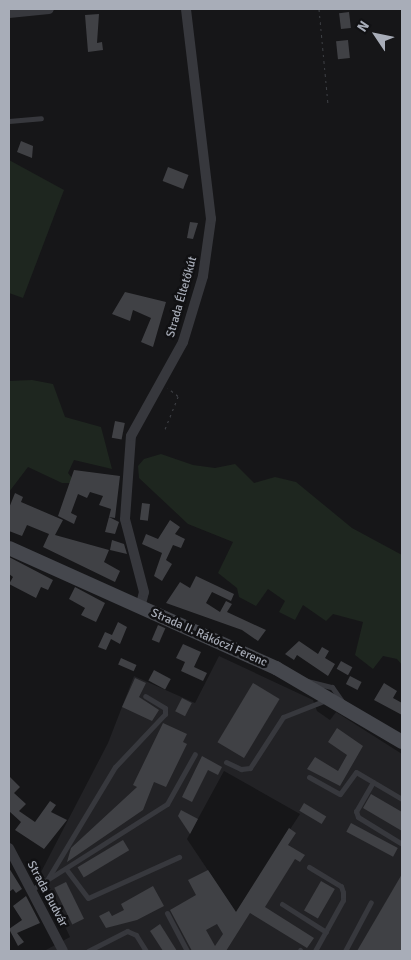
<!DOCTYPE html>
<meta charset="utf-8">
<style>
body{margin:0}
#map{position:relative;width:411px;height:960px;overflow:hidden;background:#161618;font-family:Signika,sans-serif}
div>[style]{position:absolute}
.built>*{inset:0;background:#222225}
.green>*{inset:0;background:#1e261f}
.building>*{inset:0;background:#404145;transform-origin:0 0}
.path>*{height:1px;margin-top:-0.5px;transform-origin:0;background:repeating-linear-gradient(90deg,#3d3f44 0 2.5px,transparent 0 6.5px)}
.service>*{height:5px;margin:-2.5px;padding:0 2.5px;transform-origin:2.5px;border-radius:2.5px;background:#37383d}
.minor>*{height:10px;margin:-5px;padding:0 5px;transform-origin:5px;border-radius:5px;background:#37383d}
.secondary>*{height:14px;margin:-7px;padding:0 7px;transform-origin:7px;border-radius:7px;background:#45474d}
span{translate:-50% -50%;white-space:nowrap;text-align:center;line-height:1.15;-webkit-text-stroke:5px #111113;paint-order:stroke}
.street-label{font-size:12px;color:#a8adb8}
.frame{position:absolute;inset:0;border:10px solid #a8adb8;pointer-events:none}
.north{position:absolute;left:351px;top:10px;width:50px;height:50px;-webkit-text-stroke:4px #111113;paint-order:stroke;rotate:304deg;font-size:14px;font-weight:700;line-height:20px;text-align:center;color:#a8adb8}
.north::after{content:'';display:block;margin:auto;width:18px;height:22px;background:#a8adb8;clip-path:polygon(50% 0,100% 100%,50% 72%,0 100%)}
</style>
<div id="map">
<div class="built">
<div style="clip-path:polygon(evenodd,219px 656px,313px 700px,317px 711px,330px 720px,336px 712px,402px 754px,402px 951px,44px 951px,70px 937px,40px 874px,108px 743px,134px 676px,195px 703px,219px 656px,224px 771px,300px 814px,236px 912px,187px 839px,224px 771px)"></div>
</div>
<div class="green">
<div style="clip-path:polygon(9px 160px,64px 190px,23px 298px,9px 293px)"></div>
<div style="clip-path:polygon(32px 380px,53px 384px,65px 417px,101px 427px,112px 469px,74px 460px,68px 473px,76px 483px,62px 483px,28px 467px,9px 492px,9px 381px)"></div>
<div style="clip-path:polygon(161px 454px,193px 465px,215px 468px,235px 464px,254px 483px,275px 477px,296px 482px,352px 528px,402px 555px,402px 665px,397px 659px,383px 656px,373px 669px,355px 655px,363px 622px,333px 614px,326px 621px,303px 605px,295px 620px,279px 612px,285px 601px,268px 589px,256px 606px,239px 597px,237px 588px,218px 573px,233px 542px,188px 524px,139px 478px,138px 466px,144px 459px)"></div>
</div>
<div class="building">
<div style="left:349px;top:12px;width:16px;height:10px;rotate:83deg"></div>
<div style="clip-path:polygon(99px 14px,97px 43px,102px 42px,103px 50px,88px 52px,85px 15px)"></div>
<div style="left:348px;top:40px;width:18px;height:12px;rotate:84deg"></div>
<div style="clip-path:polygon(21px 141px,33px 146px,32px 158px,17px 152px)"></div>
<div style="left:168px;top:167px;width:22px;height:15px;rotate:21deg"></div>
<div style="clip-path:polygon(190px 222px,198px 223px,193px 239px,187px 238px)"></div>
<div style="clip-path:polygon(125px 292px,166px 302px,153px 347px,141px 342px,151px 318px,133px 310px,130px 321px,112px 314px)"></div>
<div style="left:115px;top:421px;width:10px;height:17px;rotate:11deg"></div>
<div style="clip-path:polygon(74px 470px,120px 476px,115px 518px,109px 517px,111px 509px,99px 505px,103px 496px,90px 492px,87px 498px,78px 494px,71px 513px,77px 516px,74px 524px,58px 516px)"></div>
<div style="clip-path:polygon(15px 493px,23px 497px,21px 502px,63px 520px,55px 535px,109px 550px,104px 562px,120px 571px,115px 582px,43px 547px,49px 534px,27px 525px,22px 536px,9px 531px,9px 508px)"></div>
<div style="left:142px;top:503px;width:8px;height:17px;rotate:7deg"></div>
<div style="clip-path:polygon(109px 517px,119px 522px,115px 534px,105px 532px)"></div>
<div style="clip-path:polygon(170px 520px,180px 527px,175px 534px,185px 539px,181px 548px,173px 545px,166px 560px,172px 564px,162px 581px,154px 576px,162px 553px,142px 544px,146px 534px,158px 539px)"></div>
<div style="clip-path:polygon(112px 540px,124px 544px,127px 554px,110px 550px)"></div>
<div style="clip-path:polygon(9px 557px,53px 580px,48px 590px,41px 587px,36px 598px,9px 584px,13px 577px,9px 574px)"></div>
<div style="clip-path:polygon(196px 576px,234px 594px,231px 601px,212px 592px,206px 603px,220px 612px,226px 601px,232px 604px,227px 612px,266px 630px,258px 641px,242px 630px,166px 603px,180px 582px,190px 588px)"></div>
<div style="clip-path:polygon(75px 587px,105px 603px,96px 622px,81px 615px,85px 608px,69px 599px)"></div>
<div style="clip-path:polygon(118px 622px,127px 627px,120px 644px,111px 639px,106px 650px,98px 647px,105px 632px,112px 635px)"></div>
<div style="left:158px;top:625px;width:8px;height:16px;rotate:23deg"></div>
<div style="clip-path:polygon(299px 641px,318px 654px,322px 647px,329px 651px,325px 658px,335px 664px,328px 676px,297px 655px,294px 660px,285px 654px)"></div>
<div style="clip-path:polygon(183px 644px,201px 652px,194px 667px,207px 673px,203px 681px,181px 671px,185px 662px,176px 658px)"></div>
<div style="left:121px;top:658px;width:17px;height:7px;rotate:24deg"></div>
<div style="left:341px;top:661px;width:13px;height:9px;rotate:29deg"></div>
<div style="left:154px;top:670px;width:19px;height:12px;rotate:28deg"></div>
<div style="left:350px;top:676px;width:13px;height:9px;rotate:27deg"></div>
<div style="clip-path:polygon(135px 678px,146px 683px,139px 697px,159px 710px,152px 721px,122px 707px)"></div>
<div style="left:253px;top:683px;width:31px;height:69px;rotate:31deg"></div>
<div style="clip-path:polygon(384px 683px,397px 691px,393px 698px,402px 703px,402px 715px,374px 700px)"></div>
<div style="left:182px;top:698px;width:11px;height:15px;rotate:27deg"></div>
<div style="clip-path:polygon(163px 723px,187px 734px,183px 742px,187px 744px,166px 787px,154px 782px,143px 810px,67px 862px,71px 848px,137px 787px,133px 785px)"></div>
<div style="clip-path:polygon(337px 728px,363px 746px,340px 786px,307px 769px,315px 757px,338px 771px,347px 755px,328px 742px)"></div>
<div style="clip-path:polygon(202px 756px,222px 767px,218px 775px,208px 770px,192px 802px,182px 797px)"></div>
<div style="clip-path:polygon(9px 776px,20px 787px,14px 793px,26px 804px,19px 811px,35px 822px,50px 801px,56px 805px,51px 812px,67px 820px,44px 849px,15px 830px,21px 822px,9px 811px)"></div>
<div style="clip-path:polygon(371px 794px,402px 812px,402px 831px,363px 808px)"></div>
<div style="left:304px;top:803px;width:26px;height:9px;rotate:31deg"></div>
<div style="clip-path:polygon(181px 810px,198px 819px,190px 834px,178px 816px)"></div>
<div style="left:351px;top:823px;width:53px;height:10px;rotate:28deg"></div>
<div style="clip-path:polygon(evenodd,289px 828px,296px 833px,288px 845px,305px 855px,300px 862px,295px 859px,265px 907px,314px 938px,307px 948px,250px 913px,226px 951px,192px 951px,170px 910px,196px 895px,188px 880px,208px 870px,236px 912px,289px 828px,217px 924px,223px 934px,215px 946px,206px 930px,217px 924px)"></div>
<div style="left:123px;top:840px;width:12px;height:53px;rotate:59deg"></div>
<div style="clip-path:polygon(9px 868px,22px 889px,16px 893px,13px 889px,9px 892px)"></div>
<div style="clip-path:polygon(402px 874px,402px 951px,357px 951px)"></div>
<div style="left:321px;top:881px;width:16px;height:34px;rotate:30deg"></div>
<div style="left:66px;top:882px;width:41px;height:13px;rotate:64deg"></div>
<div style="clip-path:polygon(153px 886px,164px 906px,137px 920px,106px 928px,99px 916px,109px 911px,112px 916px,124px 910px,121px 904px)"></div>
<div style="clip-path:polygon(26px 896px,40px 923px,17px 933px,24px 942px,18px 946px,9px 929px,22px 920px,13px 906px)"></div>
<div style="clip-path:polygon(160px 924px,177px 951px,163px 951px,150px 931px)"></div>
</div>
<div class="path">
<div style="left:319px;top:9px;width:96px;rotate:84.6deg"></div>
<div style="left:165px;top:429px;width:35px;rotate:-68deg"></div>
<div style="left:178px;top:396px;width:13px;rotate:-141deg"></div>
</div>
<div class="service">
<div style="left:9px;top:121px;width:32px;rotate:-5deg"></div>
<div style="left:303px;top:680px;width:30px;rotate:14deg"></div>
<div style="left:332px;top:687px;width:21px;rotate:55deg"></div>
<div style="left:226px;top:762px;width:17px;rotate:25deg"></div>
<div style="left:241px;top:769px;width:9px;rotate:-6deg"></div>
<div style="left:250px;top:768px;width:61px;rotate:-57.1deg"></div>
<div style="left:283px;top:717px;width:46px;rotate:-21.6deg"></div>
<div style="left:309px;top:777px;width:35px;rotate:29deg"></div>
<div style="left:340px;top:794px;width:27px;rotate:-54deg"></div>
<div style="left:356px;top:772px;width:53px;rotate:30.4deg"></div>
<div style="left:373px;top:782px;width:34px;rotate:120deg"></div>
<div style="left:356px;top:811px;width:6px;rotate:72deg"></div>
<div style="left:358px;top:817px;width:52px;rotate:31.5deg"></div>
<div style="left:309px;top:867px;width:37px;rotate:31deg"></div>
<div style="left:341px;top:886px;width:6px;rotate:72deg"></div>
<div style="left:343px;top:892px;width:8px;rotate:90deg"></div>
<div style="left:343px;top:900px;width:58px;rotate:118.8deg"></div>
<div style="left:66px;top:869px;width:36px;rotate:53deg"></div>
<div style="left:88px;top:898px;width:100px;rotate:-24.3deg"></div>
<div style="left:47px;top:880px;width:132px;rotate:-59deg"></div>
<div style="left:115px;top:767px;width:73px;rotate:-46.7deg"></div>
<div style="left:165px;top:714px;width:6px;rotate:-90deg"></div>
<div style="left:165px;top:708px;width:23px;rotate:-149deg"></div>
<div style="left:31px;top:890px;width:161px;rotate:-32.3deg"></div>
<div style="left:167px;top:804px;width:57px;rotate:-60.8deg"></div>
<div style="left:282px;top:904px;width:52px;rotate:32.5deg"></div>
<div style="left:167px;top:913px;width:43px;rotate:62.2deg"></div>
<div style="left:300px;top:950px;width:1px;rotate:45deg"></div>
<div style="left:88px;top:951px;width:44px;rotate:-27.1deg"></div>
<div style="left:127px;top:931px;width:10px;rotate:24deg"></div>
<div style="left:136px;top:935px;width:19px;rotate:58deg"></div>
<div style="left:345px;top:951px;width:55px;rotate:-62deg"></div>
</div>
<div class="minor">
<div style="left:9px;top:13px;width:40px;rotate:-5.7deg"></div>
<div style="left:140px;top:608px;width:16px;rotate:-76deg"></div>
<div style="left:144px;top:592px;width:75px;rotate:-104.6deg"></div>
<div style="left:125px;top:519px;width:83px;rotate:-85.9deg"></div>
<div style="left:131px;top:436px;width:107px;rotate:-61deg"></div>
<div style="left:183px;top:342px;width:69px;rotate:-73.1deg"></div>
<div style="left:203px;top:276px;width:58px;rotate:-82deg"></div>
<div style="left:211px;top:219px;width:211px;rotate:-96.8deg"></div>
<div style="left:9px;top:848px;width:116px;rotate:62.3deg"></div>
</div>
<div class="secondary">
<div style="left:9px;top:548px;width:293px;rotate:24.2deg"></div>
<div style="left:276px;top:668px;width:146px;rotate:30.4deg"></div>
</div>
<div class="street-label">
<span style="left:182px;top:297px;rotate:-74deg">Strada Éltetőkút</span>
<span style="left:209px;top:638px;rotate:24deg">Strada II. Rákóczi Ferenc</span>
<span style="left:47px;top:894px;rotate:62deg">Strada Budvár</span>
</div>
<div class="frame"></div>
<div class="north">N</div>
</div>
